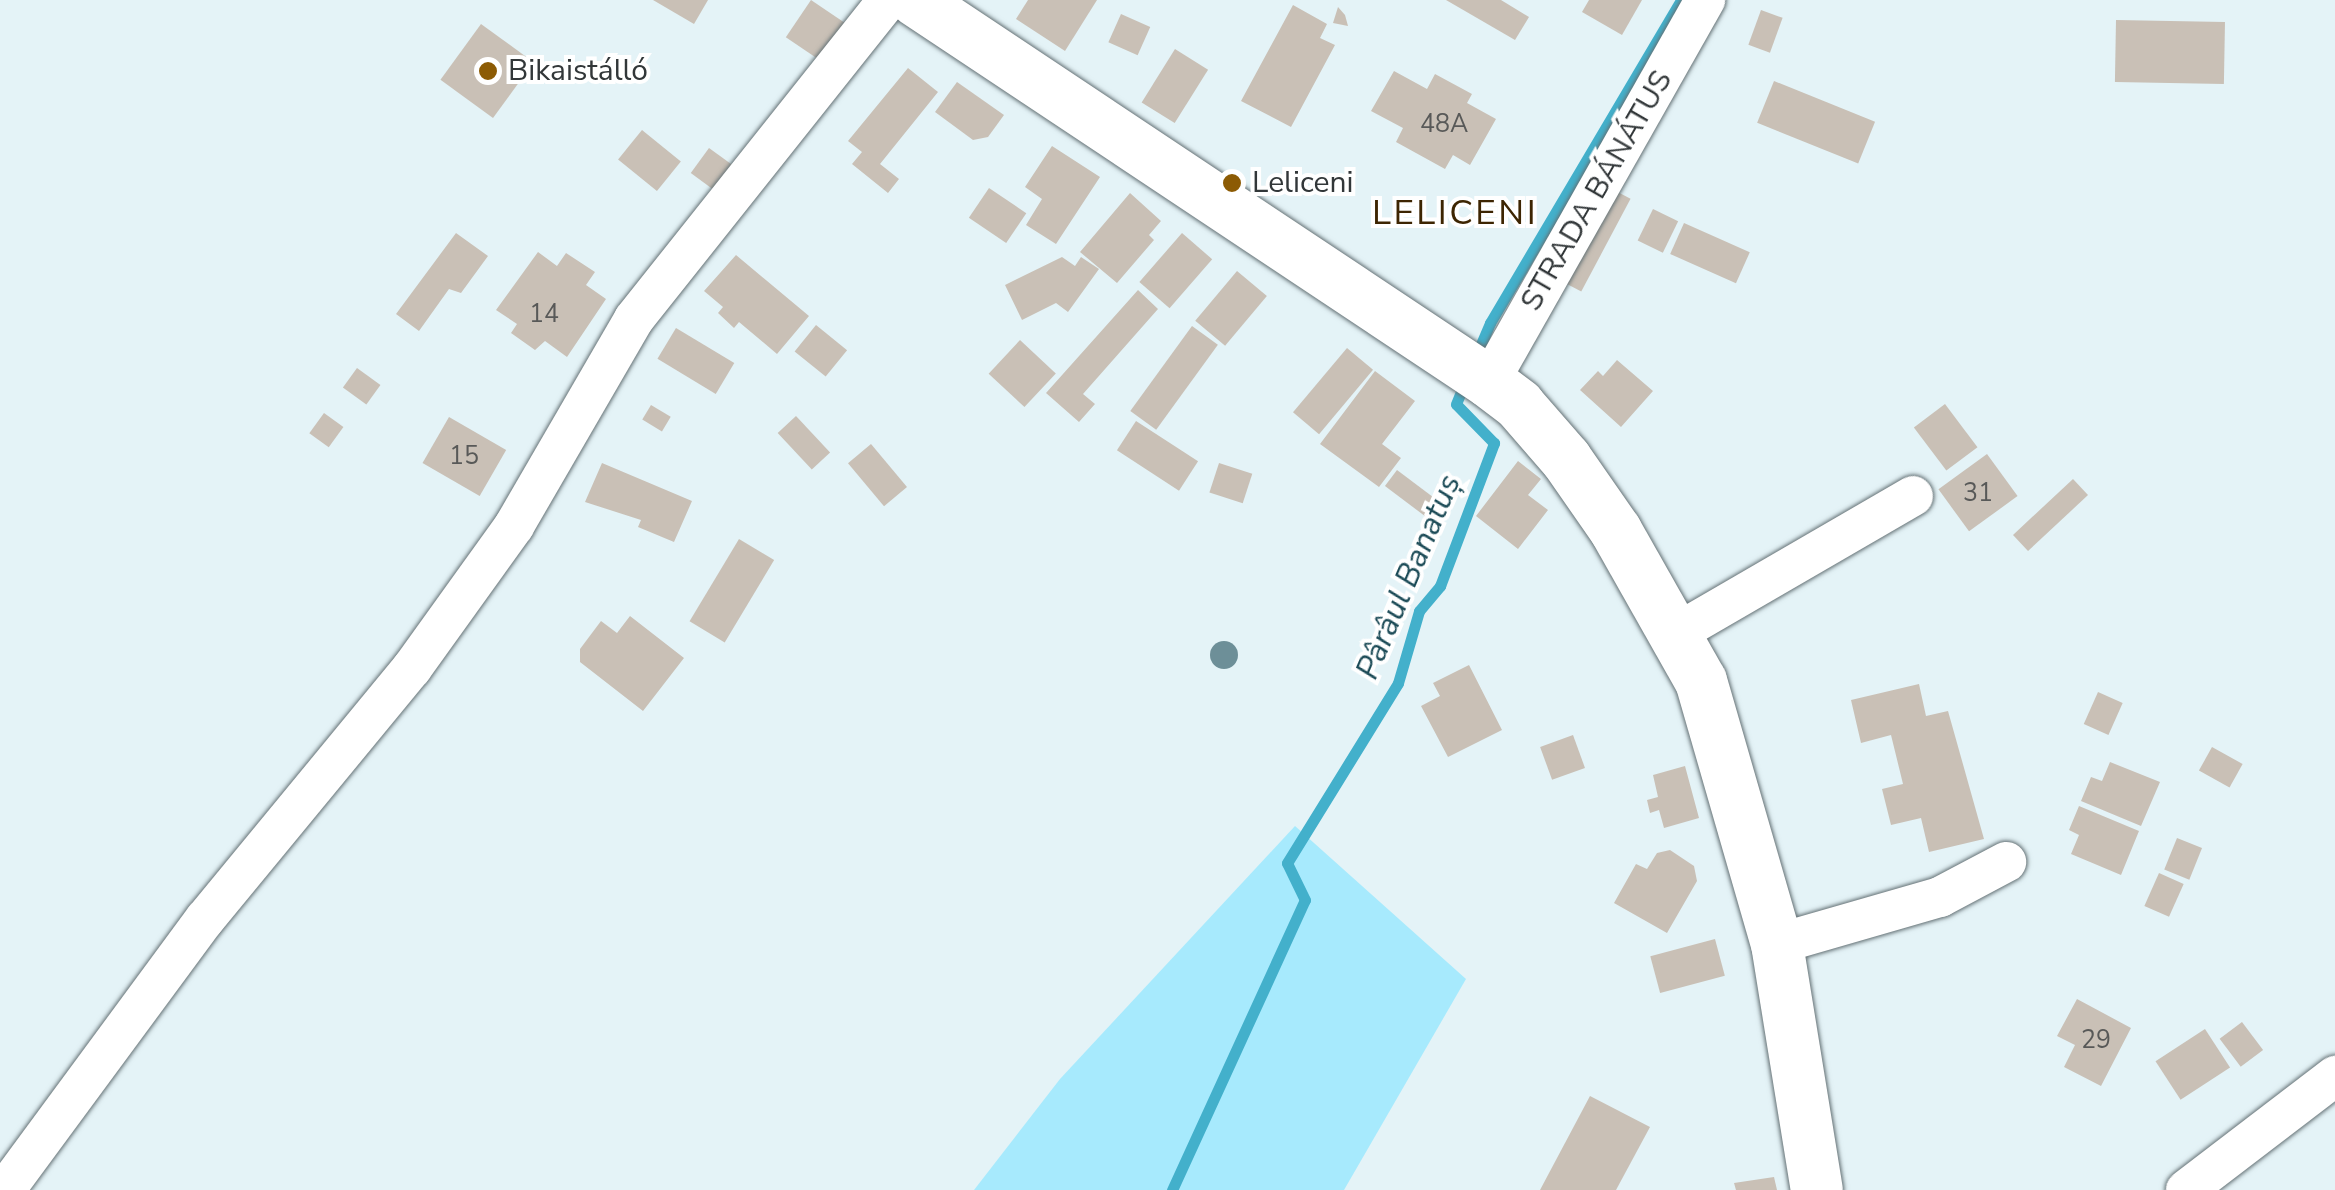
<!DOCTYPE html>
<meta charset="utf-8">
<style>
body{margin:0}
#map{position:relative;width:2335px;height:1190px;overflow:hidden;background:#e4f3f7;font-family:"Nunito Sans",sans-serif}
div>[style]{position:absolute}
.green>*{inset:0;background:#a7eafd}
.stream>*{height:11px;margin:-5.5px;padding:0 5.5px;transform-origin:5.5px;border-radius:5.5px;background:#43b0cb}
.building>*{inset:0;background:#c9c0b6;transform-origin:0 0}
.roads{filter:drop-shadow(0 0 2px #647175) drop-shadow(0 0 2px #647175)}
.minor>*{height:40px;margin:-20px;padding:0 20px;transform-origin:20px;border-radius:20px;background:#fff}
.major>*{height:52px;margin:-26px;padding:0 26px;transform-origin:26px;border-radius:26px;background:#fff}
.trees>*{width:28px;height:28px;margin:-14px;border-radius:50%;background:#6d8f98}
.dots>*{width:28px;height:28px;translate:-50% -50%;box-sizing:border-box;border:5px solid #fff;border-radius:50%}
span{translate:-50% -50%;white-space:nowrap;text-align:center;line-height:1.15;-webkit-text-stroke:8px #fff;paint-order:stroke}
.number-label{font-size:25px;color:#585958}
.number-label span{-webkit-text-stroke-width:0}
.poi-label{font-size:30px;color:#323739}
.left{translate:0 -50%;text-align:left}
.street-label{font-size:30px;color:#323739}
.water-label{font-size:32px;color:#1c4b57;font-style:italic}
.quarter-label{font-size:35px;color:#3d2502;letter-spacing:2.5px}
</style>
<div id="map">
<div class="green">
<div style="clip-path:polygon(1295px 826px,1466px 979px,1344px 1190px,974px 1190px,1060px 1079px)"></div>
</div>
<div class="stream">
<div style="left:1476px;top:356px;width:36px;rotate:-67deg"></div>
<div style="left:1490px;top:323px;width:375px;rotate:-59.4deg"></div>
<div style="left:1172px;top:1190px;width:319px;rotate:-65.4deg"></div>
<div style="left:1305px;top:900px;width:41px;rotate:-115.9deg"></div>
<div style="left:1287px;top:863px;width:211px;rotate:-58.3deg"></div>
<div style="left:1398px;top:683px;width:75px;rotate:-73.7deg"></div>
<div style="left:1419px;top:611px;width:33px;rotate:-50deg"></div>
<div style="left:1440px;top:586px;width:153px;rotate:-69.3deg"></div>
<div style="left:1494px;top:443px;width:54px;rotate:-134.3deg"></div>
<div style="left:1456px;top:404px;width:24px;rotate:-68deg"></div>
</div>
<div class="building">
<div style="clip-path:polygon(653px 0,708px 0,694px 24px)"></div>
<div style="left:811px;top:0;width:41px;height:45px;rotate:34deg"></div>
<div style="clip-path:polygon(1028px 0,1097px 0,1065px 51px,1016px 19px)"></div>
<div style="clip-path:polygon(1446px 0,1501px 0,1529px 17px,1515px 40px)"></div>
<div style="clip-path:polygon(1589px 0,1642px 0,1622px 35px,1582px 12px)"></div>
<div style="clip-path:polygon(1293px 5px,1327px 24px,1320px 38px,1335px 45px,1291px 127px,1241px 101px)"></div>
<div style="clip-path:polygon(1338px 7px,1345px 15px,1348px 26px,1333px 23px)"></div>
<div style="left:1761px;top:10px;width:23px;height:37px;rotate:20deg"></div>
<div style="left:1121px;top:14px;width:32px;height:31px;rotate:24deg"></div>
<div style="left:2116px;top:20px;width:109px;height:62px;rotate:1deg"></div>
<div style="left:481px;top:24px;width:65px;height:69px;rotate:36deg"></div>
<div style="left:1175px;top:49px;width:39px;height:63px;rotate:32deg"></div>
<div style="clip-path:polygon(908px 68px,938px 92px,880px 164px,899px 179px,888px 193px,852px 164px,862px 152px,848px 141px)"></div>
<div style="clip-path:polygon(1394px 71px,1427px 89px,1435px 74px,1472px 94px,1467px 103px,1496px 119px,1470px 165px,1453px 155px,1445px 169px,1396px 142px,1403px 128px,1371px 111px)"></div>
<div style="left:1774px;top:81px;width:109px;height:45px;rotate:22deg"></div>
<div style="clip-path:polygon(957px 82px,1004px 115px,988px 137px,973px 140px,935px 112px)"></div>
<div style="left:642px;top:130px;width:50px;height:38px;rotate:39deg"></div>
<div style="clip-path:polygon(1052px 146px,1100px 177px,1056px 244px,1026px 225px,1042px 199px,1025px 187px)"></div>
<div style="left:709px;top:148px;width:29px;height:31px;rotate:36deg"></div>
<div style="left:989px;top:188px;width:45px;height:36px;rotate:34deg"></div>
<div style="left:1612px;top:189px;width:21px;height:105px;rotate:28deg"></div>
<div style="clip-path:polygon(1130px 193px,1161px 221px,1149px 235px,1154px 240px,1117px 283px,1080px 252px)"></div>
<div style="left:1653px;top:209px;width:28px;height:35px;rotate:26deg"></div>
<div style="left:1684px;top:223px;width:72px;height:34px;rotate:24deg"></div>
<div style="clip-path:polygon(456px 233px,488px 256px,461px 293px,449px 289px,419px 331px,396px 314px)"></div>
<div style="left:1182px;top:233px;width:40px;height:65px;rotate:41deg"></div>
<div style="clip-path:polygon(538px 252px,557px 266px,566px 253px,595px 272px,586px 285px,606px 299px,567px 357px,545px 341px,535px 350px,511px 333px,517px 324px,496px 310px)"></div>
<div style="clip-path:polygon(736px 255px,809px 316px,777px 354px,739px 322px,734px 328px,718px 313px,723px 307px,704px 291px)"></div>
<div style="clip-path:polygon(1062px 257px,1075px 266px,1081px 257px,1099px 269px,1068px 312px,1056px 303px,1022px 320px,1005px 285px)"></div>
<div style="left:1237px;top:271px;width:39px;height:65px;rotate:40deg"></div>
<div style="clip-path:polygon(1138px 290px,1158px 309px,1083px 394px,1095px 404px,1079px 422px,1046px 393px)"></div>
<div style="left:816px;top:325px;width:40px;height:34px;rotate:39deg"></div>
<div style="left:1192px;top:326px;width:32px;height:105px;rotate:36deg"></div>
<div style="left:676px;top:328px;width:68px;height:36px;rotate:31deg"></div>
<div style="left:1020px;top:340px;width:49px;height:46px;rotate:43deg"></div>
<div style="left:1347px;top:348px;width:34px;height:84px;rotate:40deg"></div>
<div style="clip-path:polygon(1617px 360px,1653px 391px,1621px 427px,1580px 390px,1598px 371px,1603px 376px)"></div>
<div style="left:357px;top:368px;width:29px;height:24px;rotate:36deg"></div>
<div style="clip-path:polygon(1375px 371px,1415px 401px,1382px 444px,1401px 458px,1379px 487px,1320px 444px)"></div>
<div style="left:1945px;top:404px;width:54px;height:39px;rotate:53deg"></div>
<div style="left:651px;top:405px;width:23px;height:17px;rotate:31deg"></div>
<div style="left:324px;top:413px;width:24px;height:25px;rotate:36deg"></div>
<div style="left:796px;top:416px;width:50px;height:25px;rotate:47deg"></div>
<div style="left:449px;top:417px;width:66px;height:53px;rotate:30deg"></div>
<div style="left:1136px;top:421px;width:74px;height:35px;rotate:33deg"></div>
<div style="left:871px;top:444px;width:56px;height:30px;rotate:50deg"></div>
<div style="left:1987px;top:454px;width:52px;height:60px;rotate:54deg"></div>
<div style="clip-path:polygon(1518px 461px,1541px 479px,1528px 495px,1548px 510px,1518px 549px,1476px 516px)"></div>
<div style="clip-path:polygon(602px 463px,692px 501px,674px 542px,638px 527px,641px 520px,585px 502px)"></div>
<div style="left:1219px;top:463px;width:35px;height:31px;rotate:18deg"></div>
<div style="left:1397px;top:470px;width:60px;height:20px;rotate:37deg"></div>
<div style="left:2073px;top:479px;width:22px;height:82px;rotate:47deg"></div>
<div style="left:739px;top:539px;width:41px;height:96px;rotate:31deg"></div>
<div style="clip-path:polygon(630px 616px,684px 658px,643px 711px,580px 662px,580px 649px,601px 621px,617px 633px)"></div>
<div style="clip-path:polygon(1469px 665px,1502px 730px,1448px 757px,1421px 706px,1440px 696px,1433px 683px)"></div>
<div style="clip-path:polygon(1919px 684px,1926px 716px,1948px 711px,1984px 839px,1929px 852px,1921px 818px,1891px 825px,1882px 789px,1903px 784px,1891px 735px,1861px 743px,1851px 700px)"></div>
<div style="left:2098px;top:692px;width:27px;height:35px;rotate:24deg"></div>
<div style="left:1573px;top:735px;width:35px;height:35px;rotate:70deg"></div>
<div style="left:2212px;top:747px;width:35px;height:27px;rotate:29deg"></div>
<div style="clip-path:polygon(2110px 762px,2160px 782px,2141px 826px,2081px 801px,2091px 777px,2102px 781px)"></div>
<div style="clip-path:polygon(1685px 766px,1699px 818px,1664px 828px,1659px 810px,1650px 813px,1647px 800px,1658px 797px,1653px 775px)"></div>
<div style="clip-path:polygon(2079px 806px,2139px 831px,2121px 875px,2071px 854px,2079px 835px,2069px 830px)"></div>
<div style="left:2177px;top:838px;width:27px;height:34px;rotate:22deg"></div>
<div style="clip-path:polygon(1670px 850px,1694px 866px,1697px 881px,1667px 933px,1614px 903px,1636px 864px,1647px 869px,1657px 853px)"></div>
<div style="left:2159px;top:873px;width:27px;height:36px;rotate:24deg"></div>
<div style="left:1715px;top:939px;width:38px;height:67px;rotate:75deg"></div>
<div style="clip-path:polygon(2077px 999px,2131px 1028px,2101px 1086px,2064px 1067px,2075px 1045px,2057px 1036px)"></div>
<div style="left:2242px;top:1022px;width:35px;height:28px;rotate:53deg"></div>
<div style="left:2205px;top:1029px;width:46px;height:59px;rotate:57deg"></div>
<div style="clip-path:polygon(1590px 1096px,1650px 1127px,1616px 1190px,1540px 1190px)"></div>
<div style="clip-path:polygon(1774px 1177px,1777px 1190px,1736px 1190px,1734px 1183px)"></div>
</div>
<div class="roads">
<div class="minor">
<div style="left:1489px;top:382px;width:439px;rotate:-60.5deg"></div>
<div style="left:1675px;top:634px;width:275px;rotate:-30.1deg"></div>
<div style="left:1777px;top:944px;width:170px;rotate:-16.1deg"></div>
<div style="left:1940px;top:897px;width:75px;rotate:-27.9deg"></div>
<div style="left:5px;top:1190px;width:337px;rotate:-53.6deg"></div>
<div style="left:205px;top:919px;width:325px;rotate:-50.5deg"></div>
<div style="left:412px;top:668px;width:175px;rotate:-54.3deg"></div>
<div style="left:514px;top:526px;width:239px;rotate:-59.9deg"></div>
<div style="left:634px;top:319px;width:408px;rotate:-51.5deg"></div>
<div style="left:2186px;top:1190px;width:188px;rotate:-37.4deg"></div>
</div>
<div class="major">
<div style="left:915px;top:0;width:689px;rotate:33.64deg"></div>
<div style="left:1489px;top:382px;width:38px;rotate:37deg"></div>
<div style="left:1519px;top:405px;width:72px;rotate:49deg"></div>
<div style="left:1566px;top:459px;width:88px;rotate:55.2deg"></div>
<div style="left:1616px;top:531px;width:172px;rotate:60.5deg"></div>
<div style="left:1701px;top:681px;width:274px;rotate:73.9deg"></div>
<div style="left:1777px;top:944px;width:249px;rotate:80.8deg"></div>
</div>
</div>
<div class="trees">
<div style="left:1224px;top:655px"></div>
</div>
<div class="dots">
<div style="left:488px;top:71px;background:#8c5b04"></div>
<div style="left:1232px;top:183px;background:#8c5b04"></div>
</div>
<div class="number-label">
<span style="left:1444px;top:124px">48A</span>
<span style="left:544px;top:314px">14</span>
<span style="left:464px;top:456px">15</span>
<span style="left:1978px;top:493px">31</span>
<span style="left:2096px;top:1040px">29</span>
</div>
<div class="poi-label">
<span class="left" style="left:508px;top:71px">Bikaistálló</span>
<span class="left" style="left:1252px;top:183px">Leliceni</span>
</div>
<div class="street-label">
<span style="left:1597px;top:191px;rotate:-60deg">STRADA BÁNÁTUS</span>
</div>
<div class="water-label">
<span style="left:1409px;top:577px;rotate:-67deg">Pârâul Banatuș</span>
</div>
<div class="quarter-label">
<span style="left:1455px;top:213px">LELICENI</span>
</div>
</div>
